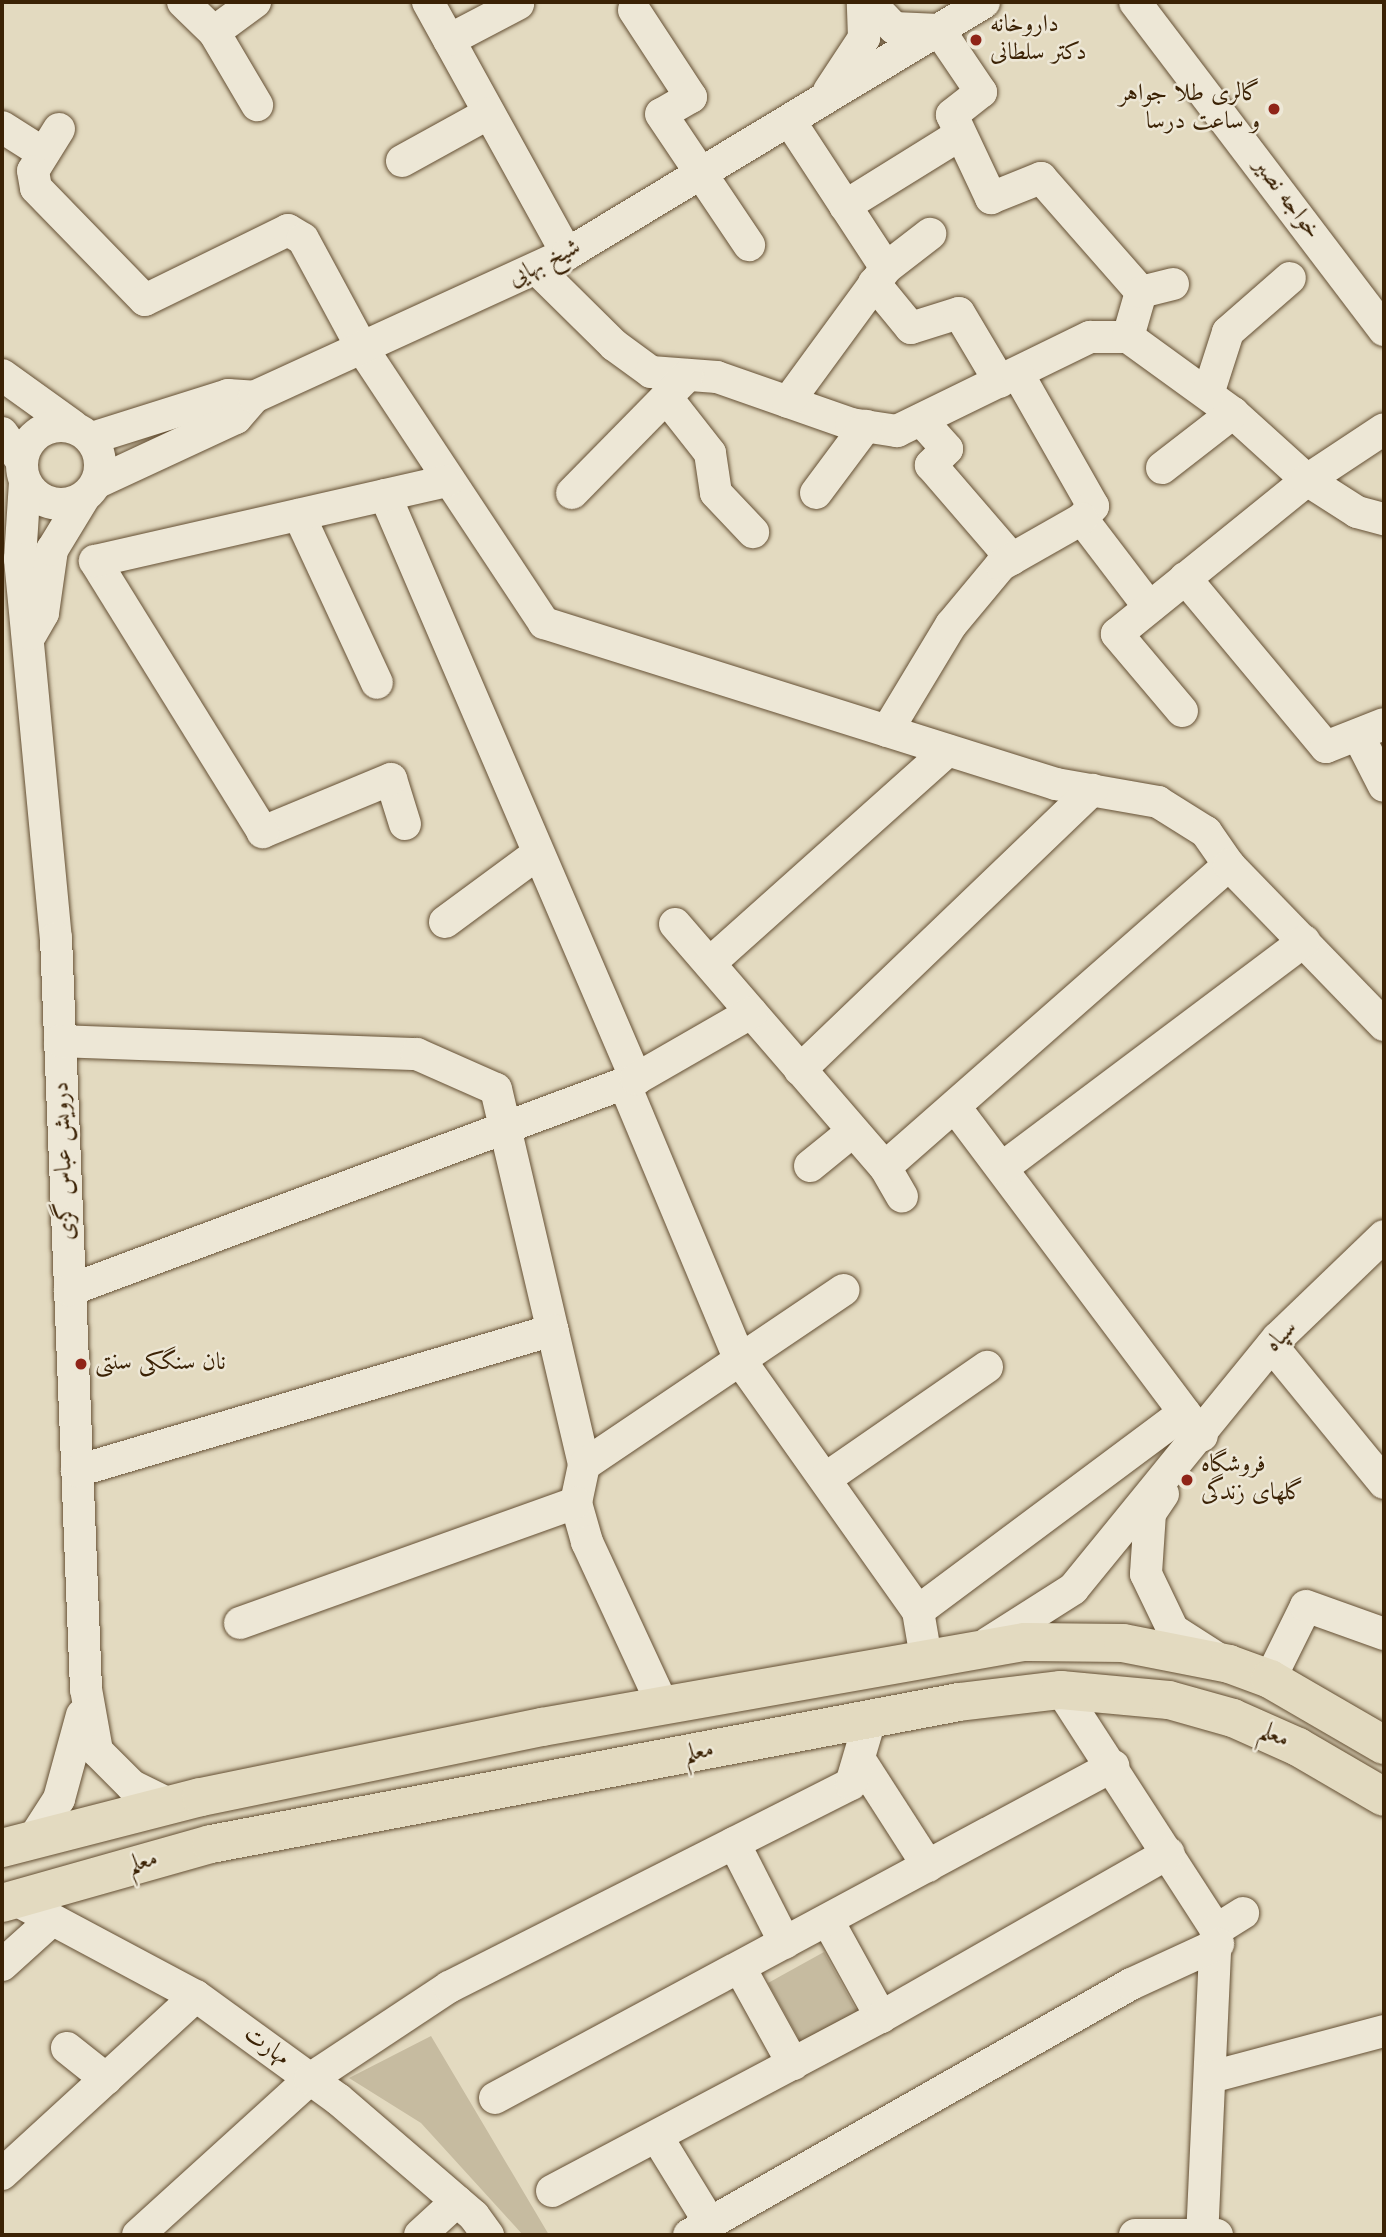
<!DOCTYPE html>
<meta charset="utf-8">
<style>
body{margin:0}
#map{position:relative;width:1386px;height:2237px;overflow:hidden;background:#e3dac0;font-family:"Old Standard TT",Amiri,serif}
div>[style]{position:absolute}
.green>*{inset:0;background:#c6bba0;transform-origin:0 0}
.roads{filter:drop-shadow(0 0 2px #655034) drop-shadow(0 0 2px #655034)}
.minor>*{height:32px;margin:-16px;padding:0 16px;transform-origin:16px;border-radius:16px;background:#ede7d6}
.minor>.ring{margin:-16px;padding:0;box-sizing:content-box;background:none;border:32px solid #ede7d6;border-radius:50%}
.major>*{height:38px;margin:-19px;padding:0 19px;transform-origin:19px;border-radius:19px;background:#e3dac0}
.dots>*{width:19px;height:19px;translate:-50% -50%;box-sizing:border-box;border:4px solid #ede7d6;border-radius:50%}
span{translate:-50% -50%;white-space:nowrap;text-align:center;line-height:1.15;-webkit-text-stroke:5px #ede7d6;paint-order:stroke}
.poi-label{font-size:24px;color:#3b2205}
.left{translate:0 -50%;text-align:left}
.right{translate:-100% -50%;text-align:right}
.street-label{font-size:24px;color:#3b2205}
.frame{position:absolute;inset:0;border:4px solid #3b2205;pointer-events:none}
</style>
<div id="map">
<div class="green">
<div style="left:824px;top:1952px;width:71px;height:64px;rotate:61deg"></div>
<div style="clip-path:polygon(431px 2036px,549px 2235px,523px 2235px,421px 2123px,349px 2078px)"></div>
</div>
<div class="roads">
<div class="minor">
<div style="left:183px;top:2px;width:43px;rotate:44.1deg"></div>
<div style="left:214px;top:32px;width:51px;rotate:-36.2deg"></div>
<div style="left:428px;top:2px;width:288px;rotate:61.1deg"></div>
<div style="left:869px;top:2px;width:36px;rotate:46deg"></div>
<div style="left:894px;top:28px;width:45px;rotate:2.5deg"></div>
<div style="left:1135px;top:2px;width:412px;rotate:52.8deg"></div>
<div style="left:634px;top:10px;width:104px;rotate:56.8deg"></div>
<div style="left:691px;top:97px;width:34px;rotate:150deg"></div>
<div style="left:661px;top:114px;width:158px;rotate:56.1deg"></div>
<div style="left:939px;top:30px;width:75px;rotate:55.9deg"></div>
<div style="left:981px;top:92px;width:37px;rotate:142deg"></div>
<div style="left:952px;top:115px;width:92px;rotate:64.8deg"></div>
<div style="left:991px;top:198px;width:54px;rotate:-21.8deg"></div>
<div style="left:1041px;top:178px;width:152px;rotate:48.7deg"></div>
<div style="left:1141px;top:292px;width:47px;rotate:106.1deg"></div>
<div style="left:214px;top:32px;width:85px;rotate:59.5deg"></div>
<div style="left:449px;top:40px;width:78px;rotate:-27.6deg"></div>
<div style="left:829px;top:91px;width:64px;rotate:-56.6deg"></div>
<div style="left:864px;top:38px;width:36px;rotate:-92deg"></div>
<div style="left:2px;top:127px;width:49px;rotate:32.4deg"></div>
<div style="left:59px;top:129px;width:49px;rotate:121.8deg"></div>
<div style="left:33px;top:171px;width:17px;rotate:80deg"></div>
<div style="left:36px;top:188px;width:156px;rotate:45.8deg"></div>
<div style="left:145px;top:300px;width:159px;rotate:-26.1deg"></div>
<div style="left:288px;top:230px;width:17px;rotate:31deg"></div>
<div style="left:303px;top:239px;width:124px;rotate:61.6deg"></div>
<div style="left:362px;top:348px;width:330px;rotate:56.5deg"></div>
<div style="left:544px;top:623px;width:537px;rotate:17.46deg"></div>
<div style="left:1056px;top:784px;width:104px;rotate:10deg"></div>
<div style="left:1158px;top:802px;width:57px;rotate:32deg"></div>
<div style="left:1206px;top:832px;width:40px;rotate:55.1deg"></div>
<div style="left:402px;top:161px;width:99px;rotate:-28.9deg"></div>
<div style="left:845px;top:206px;width:133px;rotate:-31.8deg"></div>
<div style="left:886px;top:268px;width:56px;rotate:-37.7deg"></div>
<div style="left:538px;top:270px;width:107px;rotate:44.6deg"></div>
<div style="left:614px;top:345px;width:46px;rotate:36.1deg"></div>
<div style="left:651px;top:372px;width:66px;rotate:4.3deg"></div>
<div style="left:717px;top:377px;width:142px;rotate:19.3deg"></div>
<div style="left:851px;top:424px;width:47px;rotate:8.7deg"></div>
<div style="left:897px;top:431px;width:215px;rotate:-26deg"></div>
<div style="left:1090px;top:337px;width:38px"></div>
<div style="left:1128px;top:337px;width:130px;rotate:35.9deg"></div>
<div style="left:1233px;top:413px;width:100px;rotate:42.2deg"></div>
<div style="left:1307px;top:480px;width:59px;rotate:32.6deg"></div>
<div style="left:1357px;top:512px;width:28px;rotate:15deg"></div>
<div style="left:874px;top:283px;width:58px;rotate:50.6deg"></div>
<div style="left:911px;top:328px;width:50px;rotate:-17.4deg"></div>
<div style="left:959px;top:313px;width:80px;rotate:59.3deg"></div>
<div style="left:1141px;top:292px;width:33px;rotate:-14deg"></div>
<div style="left:1018px;top:374px;width:152px;rotate:60.4deg"></div>
<div style="left:1093px;top:506px;width:17px;rotate:130deg"></div>
<div style="left:1082px;top:519px;width:111px;rotate:52.7deg"></div>
<div style="left:2px;top:375px;width:87px;rotate:35.7deg"></div>
<div style="left:1208px;top:394px;width:65px;rotate:-72.1deg"></div>
<div style="left:1228px;top:332px;width:82px;rotate:-41.1deg"></div>
<div style="left:666px;top:397px;width:71px;rotate:51.8deg"></div>
<div style="left:710px;top:453px;width:40px;rotate:81.5deg"></div>
<div style="left:716px;top:493px;width:54px;rotate:46.5deg"></div>
<div style="left:788px;top:402px;width:166px;rotate:-53.8deg"></div>
<div style="left:886px;top:268px;width:173px;rotate:-123.2deg"></div>
<div style="left:921px;top:420px;width:39px;rotate:48deg"></div>
<div style="left:947px;top:449px;width:23px;rotate:135deg"></div>
<div style="left:931px;top:465px;width:124px;rotate:49.2deg"></div>
<div class="ring" style="left:22px;top:426px;width:46px;height:46px"></div>
<div style="left:2px;top:433px;width:33px;rotate:55deg"></div>
<div style="left:92px;top:438px;width:143px;rotate:-17.5deg"></div>
<div style="left:228px;top:395px;width:26px;rotate:4deg"></div>
<div style="left:1162px;top:468px;width:90px;rotate:-37.8deg"></div>
<div style="left:25px;top:482px;width:77px;rotate:93.7deg"></div>
<div style="left:20px;top:559px;width:381px;rotate:84.6deg"></div>
<div style="left:56px;top:938px;width:752px;rotate:87.71deg"></div>
<div style="left:86px;top:1689px;width:63px;rotate:79.9deg"></div>
<div style="left:97px;top:1751px;width:49px;rotate:45deg"></div>
<div style="left:132px;top:1786px;width:43px;rotate:26deg"></div>
<div style="left:98px;top:482px;width:152px;rotate:-24.9deg"></div>
<div style="left:236px;top:418px;width:28px;rotate:-49deg"></div>
<div style="left:254px;top:397px;width:344px;rotate:-24.6deg"></div>
<div style="left:567px;top:254px;width:487px;rotate:-31.1deg"></div>
<div style="left:572px;top:493px;width:165px;rotate:-45.5deg"></div>
<div style="left:816px;top:493px;width:84px;rotate:-53.3deg"></div>
<div style="left:385px;top:495px;width:636px;rotate:66.74deg"></div>
<div style="left:299px;top:515px;width:185px;rotate:65.1deg"></div>
<div style="left:1185px;top:578px;width:220px;rotate:50.2deg"></div>
<div style="left:1326px;top:747px;width:62px;rotate:-21.6deg"></div>
<div style="left:31px;top:634px;width:24px;rotate:-60deg"></div>
<div style="left:43px;top:613px;width:64px;rotate:-81.9deg"></div>
<div style="left:52px;top:550px;width:60px;rotate:-58.7deg"></div>
<div style="left:1182px;top:711px;width:101px;rotate:-130.2deg"></div>
<div style="left:1117px;top:634px;width:245px;rotate:-39deg"></div>
<div style="left:1307px;top:480px;width:92px;rotate:-33.5deg"></div>
<div style="left:887px;top:731px;width:124px;rotate:-58.9deg"></div>
<div style="left:951px;top:625px;width:78px;rotate:-50.2deg"></div>
<div style="left:1001px;top:565px;width:93px;rotate:-29.6deg"></div>
<div style="left:1358px;top:735px;width:57px;rotate:63deg"></div>
<div style="left:405px;top:824px;width:47px;rotate:-107.3deg"></div>
<div style="left:391px;top:779px;width:139px;rotate:157.5deg"></div>
<div style="left:263px;top:832px;width:319px;rotate:-121.8deg"></div>
<div style="left:95px;top:561px;width:361px;rotate:-12.8deg"></div>
<div style="left:445px;top:922px;width:113px;rotate:-36.4deg"></div>
<div style="left:675px;top:924px;width:321px;rotate:49.2deg"></div>
<div style="left:885px;top:1167px;width:34px;rotate:60deg"></div>
<div style="left:710px;top:963px;width:319px;rotate:-41.8deg"></div>
<div style="left:60px;top:1041px;width:357px;rotate:2.1deg"></div>
<div style="left:417px;top:1054px;width:86px;rotate:23.9deg"></div>
<div style="left:496px;top:1089px;width:386px;rotate:76.8deg"></div>
<div style="left:584px;top:1465px;width:39px;rotate:102deg"></div>
<div style="left:576px;top:1503px;width:41px;rotate:74.2deg"></div>
<div style="left:587px;top:1542px;width:181px;rotate:65.1deg"></div>
<div style="left:800px;top:1070px;width:405px;rotate:-43.8deg"></div>
<div style="left:624px;top:1083px;width:300px;rotate:67.3deg"></div>
<div style="left:740px;top:1360px;width:308px;rotate:54.7deg"></div>
<div style="left:918px;top:1611px;width:48px;rotate:80.3deg"></div>
<div style="left:955px;top:1107px;width:411px;rotate:53.1deg"></div>
<div style="left:810px;top:1166px;width:55px;rotate:-39.1deg"></div>
<div style="left:885px;top:1167px;width:458px;rotate:-41.3deg"></div>
<div style="left:1229px;top:865px;width:223px;rotate:45.9deg"></div>
<div style="left:1002px;top:1168px;width:378px;rotate:-36.9deg"></div>
<div style="left:70px;top:1290px;width:604px;rotate:-20.45deg"></div>
<div style="left:636px;top:1079px;width:133px;rotate:-29.9deg"></div>
<div style="left:1272px;top:1346px;width:177px;rotate:50.7deg"></div>
<div style="left:584px;top:1465px;width:313px;rotate:-34deg"></div>
<div style="left:77px;top:1471px;width:496px;rotate:-16.5deg"></div>
<div style="left:825px;top:1479px;width:197px;rotate:-34.7deg"></div>
<div style="left:1163px;top:1494px;width:23px;rotate:124deg"></div>
<div style="left:1150px;top:1513px;width:61px;rotate:93.8deg"></div>
<div style="left:1146px;top:1574px;width:62px;rotate:64.3deg"></div>
<div style="left:1173px;top:1630px;width:50px;rotate:32.7deg"></div>
<div style="left:918px;top:1611px;width:332px;rotate:-36.7deg"></div>
<div style="left:240px;top:1623px;width:357px;rotate:-19.7deg"></div>
<div style="left:988px;top:1643px;width:101px;rotate:-32.4deg"></div>
<div style="left:1073px;top:1589px;width:324px;rotate:-50.8deg"></div>
<div style="left:1278px;top:1338px;width:147px;rotate:-43.9deg"></div>
<div style="left:1270px;top:1679px;width:81px;rotate:-63.7deg"></div>
<div style="left:1306px;top:1606px;width:83px;rotate:19.7deg"></div>
<div style="left:1061px;top:1690px;width:286px;rotate:57.1deg"></div>
<div style="left:1216px;top:1930px;width:305px;rotate:92.6deg"></div>
<div style="left:860px;top:1760px;width:126px;rotate:57.3deg"></div>
<div style="left:32px;top:1841px;width:50px;rotate:-57.3deg"></div>
<div style="left:59px;top:1799px;width:87px;rotate:-74.7deg"></div>
<div style="left:734px;top:1843px;width:112px;rotate:63deg"></div>
<div style="left:14px;top:1899px;width:206px;rotate:28.1deg"></div>
<div style="left:196px;top:1996px;width:175px;rotate:36deg"></div>
<div style="left:338px;top:2099px;width:179px;rotate:40.7deg"></div>
<div style="left:474px;top:2216px;width:24px;rotate:54deg"></div>
<div style="left:828px;top:1921px;width:110px;rotate:61.1deg"></div>
<div style="left:1216px;top:1930px;width:32px;rotate:-32deg"></div>
<div style="left:2px;top:1965px;width:67px;rotate:-42deg"></div>
<div style="left:740px;top:1968px;width:110px;rotate:61.1deg"></div>
<div style="left:67px;top:2048px;width:50px;rotate:38.5deg"></div>
<div style="left:1211px;top:2077px;width:179px;rotate:-14.9deg"></div>
<div style="left:495px;top:2098px;width:702px;rotate:-28.25deg"></div>
<div style="left:657px;top:2137px;width:101px;rotate:58.4deg"></div>
<div style="left:2px;top:2174px;width:263px;rotate:-42.5deg"></div>
<div style="left:552px;top:2191px;width:372px;rotate:-27.9deg"></div>
<div style="left:881px;top:2017px;width:331px;rotate:-29.7deg"></div>
<div style="left:138px;top:2235px;width:232px;rotate:-42.2deg"></div>
<div style="left:310px;top:2079px;width:167px;rotate:-33.5deg"></div>
<div style="left:449px;top:1987px;width:450px;rotate:-26.8deg"></div>
<div style="left:851px;top:1784px;width:67px;rotate:-73.5deg"></div>
<div style="left:420px;top:2235px;width:50px;rotate:-42.6deg"></div>
<div style="left:689px;top:2235px;width:508px;rotate:-29.59deg"></div>
<div style="left:1131px;top:1984px;width:96px;rotate:-24.7deg"></div>
<div style="left:1135px;top:2235px;width:82px"></div>
</div>
<div class="major">
<div style="left:2px;top:1848px;width:205px;rotate:-14.4deg"></div>
<div style="left:201px;top:1797px;width:348px;rotate:-11.6deg"></div>
<div style="left:542px;top:1727px;width:490px;rotate:-10deg"></div>
<div style="left:1025px;top:1642px;width:98px;rotate:0.6deg"></div>
<div style="left:1123px;top:1643px;width:108px;rotate:11.2deg"></div>
<div style="left:1229px;top:1664px;width:44px;rotate:20.1deg"></div>
<div style="left:1270px;top:1679px;width:132px;rotate:30.1deg"></div>
<div style="left:2px;top:1903px;width:217px;rotate:-15.8deg"></div>
<div style="left:211px;top:1844px;width:761px;rotate:-10.75deg"></div>
<div style="left:959px;top:1702px;width:103px;rotate:-6.7deg"></div>
<div style="left:1061px;top:1690px;width:108px;rotate:5.3deg"></div>
<div style="left:1169px;top:1700px;width:66px;rotate:15.7deg"></div>
<div style="left:1233px;top:1718px;width:71px;rotate:24deg"></div>
<div style="left:1298px;top:1747px;width:99px;rotate:30.2deg"></div>
</div>
</div>
<div class="dots">
<div style="left:976px;top:40px;background:#8f2418"></div>
<div style="left:1274px;top:109px;background:#8f2418"></div>
<div style="left:81px;top:1364px;background:#8f2418"></div>
<div style="left:1187px;top:1480px;background:#8f2418"></div>
</div>
<div class="poi-label">
<span class="left" style="left:990px;top:40px">داروخانه<br>دکتر سلطانی</span>
<span class="right" style="left:1260px;top:109px">گالری طلا جواهر<br>و ساعت درسا</span>
<span class="left" style="left:95px;top:1364px">نان سنگکی سنتی</span>
<span class="left" style="left:1201px;top:1480px">فروشگاه<br>گلهای زندگی</span>
</div>
<div class="street-label">
<span style="left:1286px;top:199px;rotate:53deg">خواجه نصیر</span>
<span style="left:545px;top:264px;rotate:-27deg">شیخ بهایی</span>
<span style="left:65px;top:1161px;rotate:-92deg">درویش عباس گزی</span>
<span style="left:1282px;top:1337px;rotate:-47deg">سپاه</span>
<span style="left:1274px;top:1736px;rotate:24deg">معلم</span>
<span style="left:699px;top:1753px;rotate:-11deg">معلم</span>
<span style="left:143px;top:1863px;rotate:-16deg">معلم</span>
<span style="left:266px;top:2047px;rotate:36deg">مهارت</span>
</div>
<div class="frame"></div>
</div>
